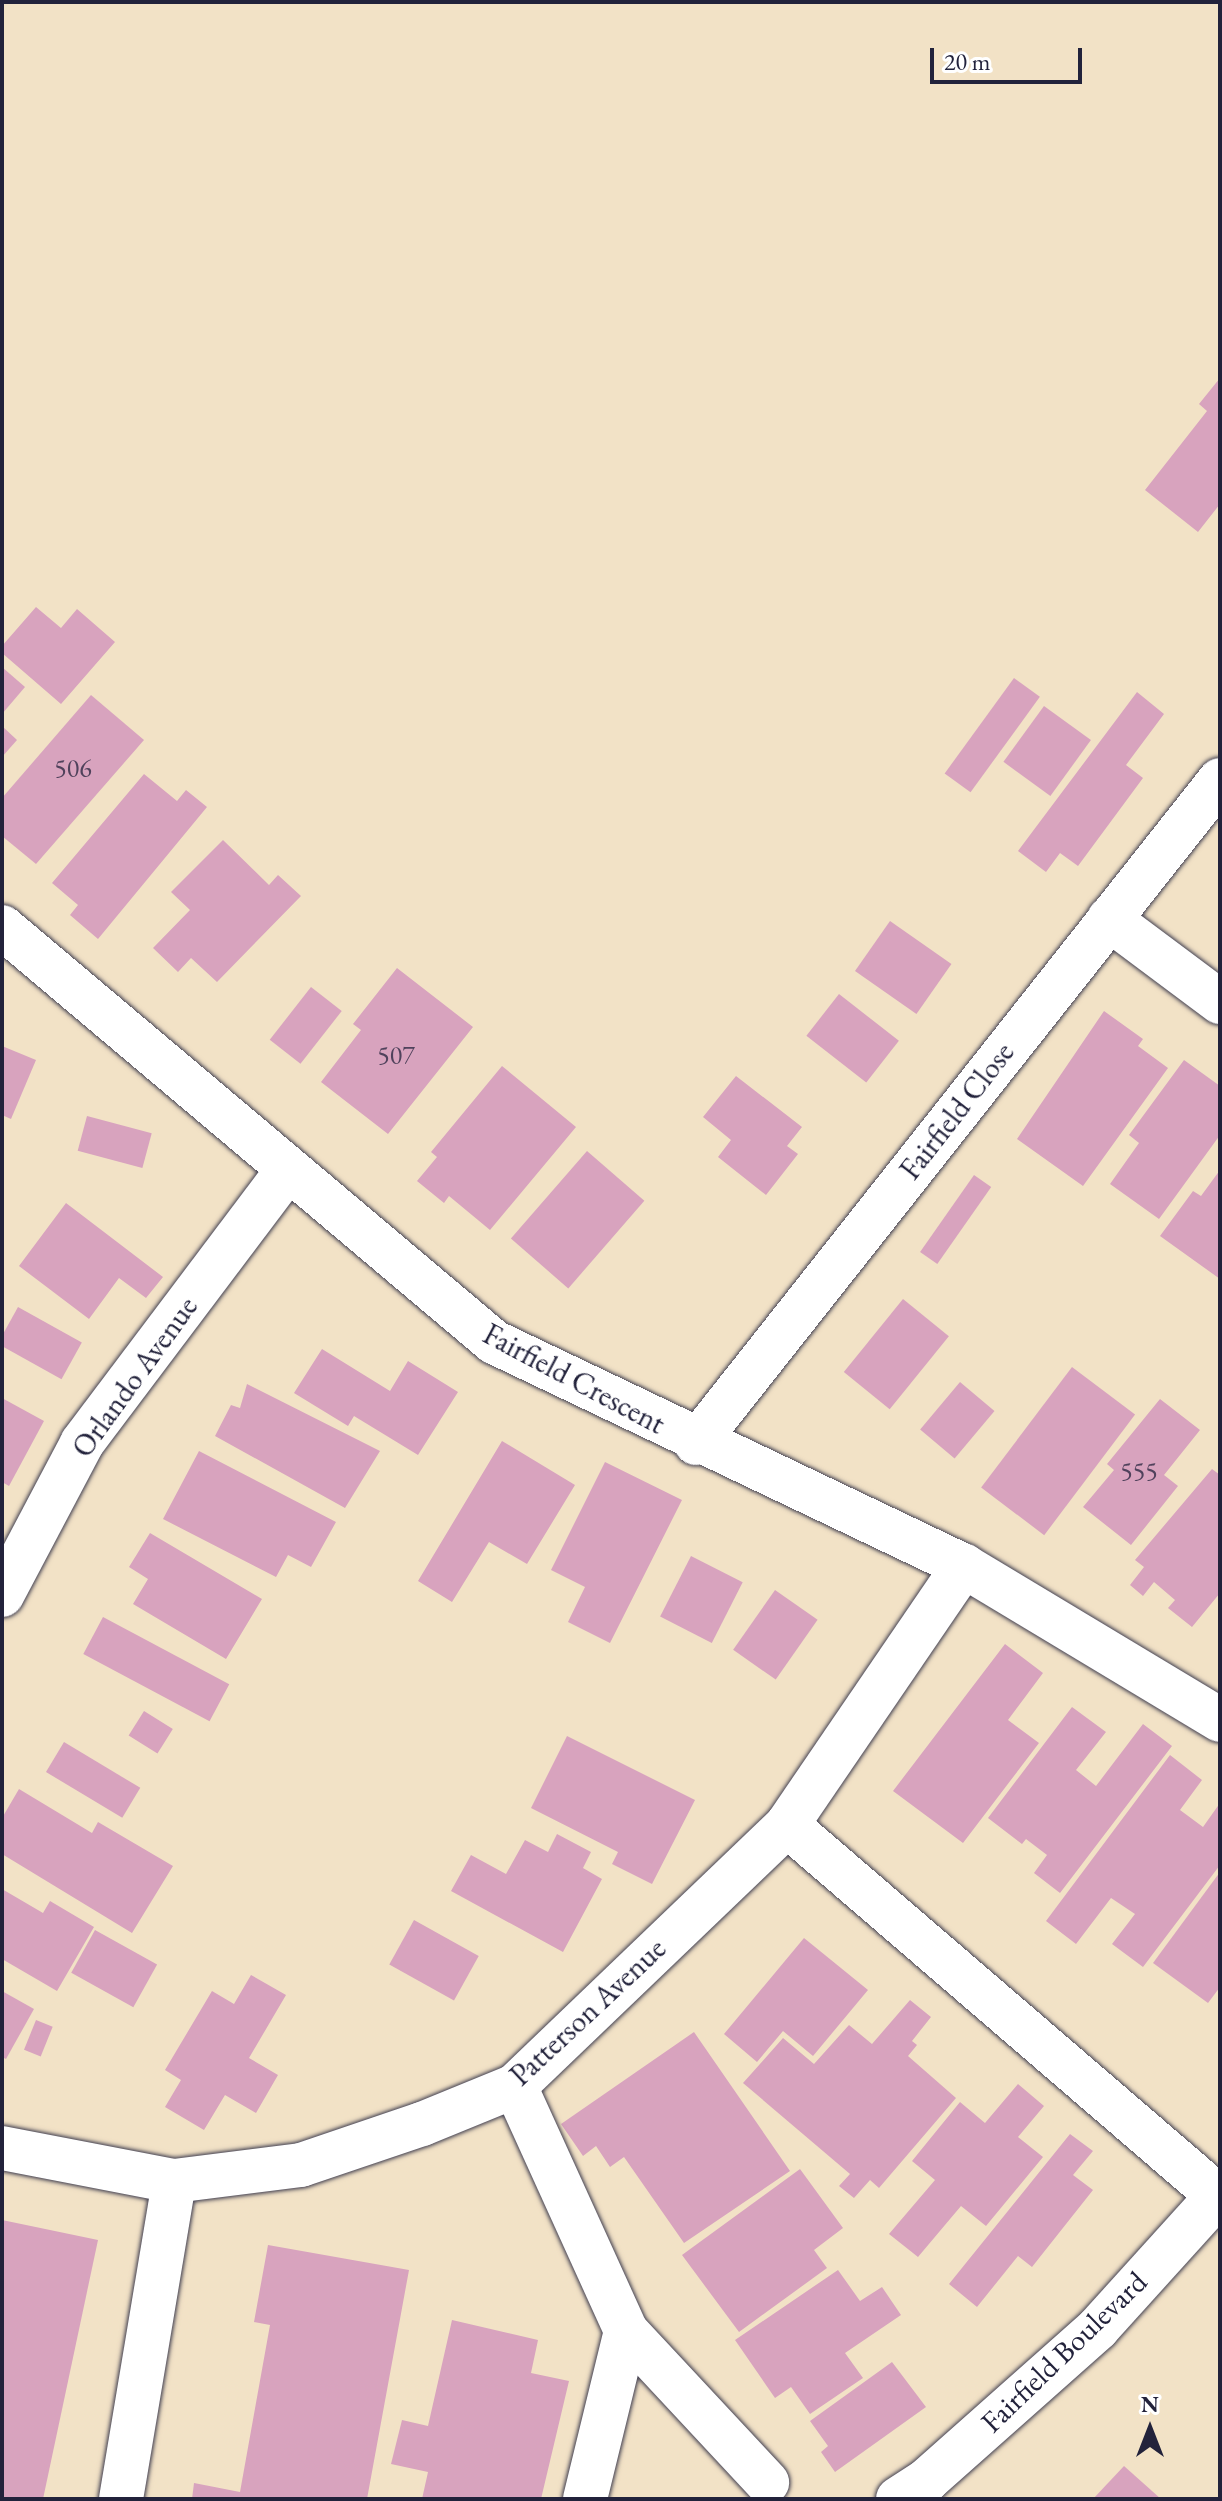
<!DOCTYPE html>
<style>
body{margin:0}
#map{position:relative;width:1222px;height:2501px;overflow:hidden;background:#f2e2c6;font-family:"EB Garamond",serif}
div>[style]{position:absolute}
.building>*{inset:0;background:#d8a3be;transform-origin:0 0}
.roads{filter:drop-shadow(0 0 2px #413f50) drop-shadow(0 0 2px #413f50)}
.minor>*{height:44px;margin:-22px;padding:0 22px;transform-origin:22px;border-radius:22px;background:#fff}
span{translate:-50% -50%;white-space:nowrap;text-align:center;line-height:1.15;-webkit-text-stroke:7px #fff;paint-order:stroke}
.number-label{font-size:26px;color:#50425c}
.number-label span{-webkit-text-stroke-width:0}
.street-label{font-size:30px;color:#22223b}
.frame{position:absolute;inset:0;border:4px solid #22223b;pointer-events:none}
.north{position:absolute;left:1110px;top:2389px;width:80px;height:80px;-webkit-text-stroke:6px #fff;paint-order:stroke;rotate:0deg;font-size:22px;font-weight:700;line-height:32px;text-align:center;color:#22223b}
.north::after{content:'';display:block;margin:auto;width:28px;height:36px;background:#22223b;clip-path:polygon(50% 0,100% 100%,50% 72%,0 100%)}
.scale{position:absolute;left:930px;top:48px;width:152px;height:36px;box-sizing:border-box;border:4px solid #22223b;border-top:0;padding-left:10px;font-size:24px;line-height:28px;white-space:nowrap;color:#22223b;-webkit-text-stroke:6px #fff;paint-order:stroke}
</style>
<div id="map">
<div class="building">
<div style="clip-path:polygon(1220px 378px,1220px 504px,1198px 532px,1145px 490px,1207px 411px,1199px 404px)"></div>
<div style="clip-path:polygon(36px 607px,61px 628px,77px 609px,115px 642px,61px 704px,2px 653px,2px 646px)"></div>
<div style="clip-path:polygon(2px 667px,25px 687px,2px 714px)"></div>
<div style="left:1014px;top:678px;width:32px;height:118px;rotate:36deg"></div>
<div style="clip-path:polygon(1137px 692px,1164px 714px,1126px 765px,1143px 778px,1078px 866px,1060px 853px,1046px 872px,1018px 851px)"></div>
<div style="clip-path:polygon(91px 695px,144px 740px,36px 864px,2px 836px,2px 798px)"></div>
<div style="left:1044px;top:706px;width:58px;height:69px;rotate:36deg"></div>
<div style="clip-path:polygon(2px 726px,17px 740px,2px 757px)"></div>
<div style="clip-path:polygon(144px 774px,177px 801px,186px 790px,207px 807px,98px 939px,70px 915px,78px 905px,52px 883px)"></div>
<div style="clip-path:polygon(223px 840px,269px 885px,278px 875px,301px 896px,217px 982px,191px 958px,178px 972px,153px 948px,190px 910px,171px 892px)"></div>
<div style="left:890px;top:921px;width:75px;height:61px;rotate:35deg"></div>
<div style="clip-path:polygon(397px 968px,473px 1027px,388px 1134px,321px 1082px,361px 1030px,353px 1024px)"></div>
<div style="left:311px;top:987px;width:39px;height:67px;rotate:38deg"></div>
<div style="left:839px;top:994px;width:76px;height:53px;rotate:38deg"></div>
<div style="clip-path:polygon(1104px 1011px,1143px 1039px,1138px 1046px,1168px 1068px,1083px 1186px,1017px 1139px)"></div>
<div style="clip-path:polygon(2px 1046px,36px 1060px,11px 1119px,2px 1115px)"></div>
<div style="clip-path:polygon(1184px 1060px,1220px 1086px,1220px 1135px,1159px 1219px,1110px 1184px,1139px 1143px,1129px 1135px)"></div>
<div style="clip-path:polygon(502px 1066px,576px 1127px,490px 1230px,449px 1196px,444px 1203px,417px 1181px,437px 1157px,431px 1152px)"></div>
<div style="clip-path:polygon(736px 1076px,802px 1127px,787px 1146px,798px 1154px,766px 1195px,718px 1157px,731px 1140px,703px 1117px)"></div>
<div style="left:87px;top:1116px;width:67px;height:36px;rotate:15deg"></div>
<div style="left:587px;top:1151px;width:76px;height:116px;rotate:41deg"></div>
<div style="clip-path:polygon(1220px 1170px,1220px 1279px,1160px 1236px,1193px 1191px,1201px 1196px)"></div>
<div style="left:974px;top:1175px;width:21px;height:94px;rotate:35deg"></div>
<div style="clip-path:polygon(66px 1203px,163px 1277px,146px 1298px,119px 1278px,89px 1319px,19px 1266px)"></div>
<div style="left:903px;top:1299px;width:59px;height:94px;rotate:39deg"></div>
<div style="left:18px;top:1307px;width:73px;height:42px;rotate:29deg"></div>
<div style="clip-path:polygon(322px 1349px,390px 1391px,408px 1361px,458px 1392px,418px 1455px,354px 1416px,348px 1426px,294px 1393px)"></div>
<div style="left:1072px;top:1367px;width:79px;height:151px;rotate:37deg"></div>
<div style="left:960px;top:1382px;width:45px;height:62px;rotate:40deg"></div>
<div style="clip-path:polygon(247px 1384px,380px 1451px,345px 1508px,215px 1436px,231px 1405px,240px 1408px)"></div>
<div style="clip-path:polygon(2px 1398px,44px 1421px,9px 1486px,2px 1482px)"></div>
<div style="clip-path:polygon(1160px 1399px,1200px 1430px,1164px 1475px,1178px 1486px,1131px 1545px,1083px 1507px,1114px 1470px,1107px 1464px)"></div>
<div style="clip-path:polygon(502px 1441px,575px 1485px,527px 1564px,489px 1542px,452px 1602px,418px 1581px)"></div>
<div style="clip-path:polygon(199px 1451px,336px 1522px,311px 1567px,288px 1555px,276px 1577px,163px 1519px)"></div>
<div style="clip-path:polygon(605px 1462px,682px 1500px,610px 1643px,568px 1622px,585px 1587px,551px 1570px)"></div>
<div style="clip-path:polygon(1212px 1469px,1220px 1475px,1220px 1593px,1192px 1627px,1168px 1608px,1175px 1600px,1154px 1582px,1143px 1596px,1130px 1585px,1144px 1567px,1135px 1560px)"></div>
<div style="clip-path:polygon(150px 1533px,262px 1599px,226px 1659px,133px 1604px,148px 1579px,129px 1567px)"></div>
<div style="left:691px;top:1556px;width:58px;height:68px;rotate:27deg"></div>
<div style="left:775px;top:1590px;width:52px;height:73px;rotate:35deg"></div>
<div style="left:103px;top:1617px;width:143px;height:42px;rotate:28deg"></div>
<div style="clip-path:polygon(1005px 1644px,1043px 1673px,1008px 1720px,1039px 1743px,963px 1843px,893px 1791px)"></div>
<div style="clip-path:polygon(1072px 1707px,1106px 1732px,1076px 1770px,1096px 1786px,1143px 1724px,1172px 1746px,1060px 1893px,1034px 1873px,1047px 1855px,1026px 1839px,1022px 1844px,988px 1818px)"></div>
<div style="left:144px;top:1711px;width:34px;height:29px;rotate:32deg"></div>
<div style="clip-path:polygon(567px 1736px,695px 1800px,652px 1884px,612px 1864px,618px 1852px,531px 1808px)"></div>
<div style="left:64px;top:1742px;width:89px;height:35px;rotate:31deg"></div>
<div style="clip-path:polygon(1170px 1755px,1202px 1780px,1180px 1810px,1203px 1827px,1220px 1803px,1220px 1865px,1143px 1967px,1112px 1944px,1135px 1914px,1111px 1898px,1076px 1944px,1046px 1921px)"></div>
<div style="clip-path:polygon(19px 1789px,92px 1833px,98px 1822px,173px 1866px,132px 1933px,2px 1854px,2px 1818px)"></div>
<div style="clip-path:polygon(557px 1834px,591px 1852px,583px 1868px,602px 1879px,563px 1952px,451px 1891px,471px 1855px,506px 1874px,525px 1840px,548px 1852px)"></div>
<div style="clip-path:polygon(1220px 1872px,1220px 1987px,1208px 2003px,1153px 1963px)"></div>
<div style="clip-path:polygon(2px 1889px,43px 1913px,50px 1901px,94px 1927px,57px 1991px,2px 1959px)"></div>
<div style="left:414px;top:1920px;width:74px;height:51px;rotate:29deg"></div>
<div style="left:95px;top:1930px;width:71px;height:49px;rotate:29deg"></div>
<div style="clip-path:polygon(804px 1938px,868px 1990px,813px 2056px,783px 2031px,757px 2062px,724px 2034px)"></div>
<div style="clip-path:polygon(251px 1975px,286px 1995px,249px 2058px,278px 2075px,256px 2113px,225px 2095px,204px 2130px,165px 2107px,181px 2080px,165px 2070px,212px 1991px,234px 2004px)"></div>
<div style="clip-path:polygon(2px 1991px,34px 2009px,6px 2059px,2px 2057px)"></div>
<div style="clip-path:polygon(910px 2000px,931px 2017px,912px 2041px,917px 2045px,908px 2056px,956px 2098px,879px 2188px,870px 2180px,854px 2198px,839px 2186px,850px 2174px,743px 2083px,783px 2038px,814px 2064px,849px 2025px,872px 2044px)"></div>
<div style="left:36px;top:2020px;width:18px;height:32px;rotate:22deg"></div>
<div style="clip-path:polygon(694px 2032px,790px 2171px,684px 2243px,624px 2157px,610px 2167px,596px 2146px,583px 2156px,561px 2124px)"></div>
<div style="clip-path:polygon(1018px 2084px,1044px 2106px,1018px 2137px,1043px 2157px,986px 2226px,961px 2206px,918px 2257px,889px 2234px,935px 2180px,912px 2161px,960px 2102px,985px 2123px)"></div>
<div style="clip-path:polygon(1070px 2134px,1093px 2151px,1073px 2175px,1093px 2190px,1032px 2267px,1018px 2256px,977px 2307px,949px 2284px)"></div>
<div style="clip-path:polygon(800px 2169px,843px 2228px,814px 2250px,827px 2268px,739px 2332px,682px 2255px)"></div>
<div style="clip-path:polygon(2px 2220px,98px 2240px,43px 2499px,2px 2499px)"></div>
<div style="clip-path:polygon(268px 2245px,409px 2270px,367px 2499px,192px 2499px,194px 2483px,240px 2492px,270px 2325px,254px 2322px)"></div>
<div style="clip-path:polygon(838px 2270px,860px 2301px,882px 2287px,901px 2315px,845px 2353px,863px 2378px,810px 2414px,791px 2387px,775px 2398px,735px 2340px)"></div>
<div style="clip-path:polygon(452px 2320px,538px 2340px,531px 2373px,569px 2381px,541px 2499px,422px 2499px,428px 2472px,391px 2464px,402px 2420px,428px 2426px)"></div>
<div style="clip-path:polygon(892px 2362px,926px 2407px,835px 2472px,821px 2452px,828px 2446px,810px 2421px)"></div>
<div style="clip-path:polygon(1124px 2466px,1161px 2499px,1093px 2499px)"></div>
</div>
<div class="roads">
<div class="minor">
<div style="left:1109px;top:919px;width:139px;rotate:36.8deg"></div>
<div style="left:2px;top:927px;width:644px;rotate:40.15deg"></div>
<div style="left:494px;top:1342px;width:521px;rotate:25.48deg"></div>
<div style="left:964px;top:1566px;width:299px;rotate:31deg"></div>
<div style="left:696px;top:1443px;width:845px;rotate:-51.68deg"></div>
<div style="left:2px;top:1595px;width:172px;rotate:-62.2deg"></div>
<div style="left:82px;top:1443px;width:341px;rotate:-53deg"></div>
<div style="left:787px;top:1825px;width:569px;rotate:40.72deg"></div>
<div style="left:515px;top:2086px;width:269px;rotate:65.6deg"></div>
<div style="left:626px;top:2331px;width:207px;rotate:47deg"></div>
<div style="left:2px;top:2148px;width:175px;rotate:10.9deg"></div>
<div style="left:174px;top:2181px;width:128px;rotate:-7.2deg"></div>
<div style="left:301px;top:2165px;width:128px;rotate:-18.7deg"></div>
<div style="left:422px;top:2124px;width:100px;rotate:-22.2deg"></div>
<div style="left:515px;top:2086px;width:377px;rotate:-43.8deg"></div>
<div style="left:787px;top:1825px;width:314px;rotate:-55.7deg"></div>
<div style="left:121px;top:2499px;width:322px;rotate:-80.5deg"></div>
<div style="left:585px;top:2499px;width:173px;rotate:-76.3deg"></div>
<div style="left:898px;top:2499px;width:35px;rotate:-33deg"></div>
<div style="left:927px;top:2480px;width:229px;rotate:-41.6deg"></div>
<div style="left:1098px;top:2328px;width:182px;rotate:-47.9deg"></div>
</div>
</div>
<div class="number-label">
<span style="left:73px;top:769px">506</span>
<span style="left:396px;top:1056px">507</span>
<span style="left:1139px;top:1472px">555</span>
</div>
<div class="street-label">
<span style="left:957px;top:1111px;rotate:-52deg">Fairfield Close</span>
<span style="left:135px;top:1377px;rotate:-54deg">Orlando Avenue</span>
<span style="left:574px;top:1379px;rotate:28deg">Fairfield Crescent</span>
<span style="left:588px;top:2012px;rotate:-43deg">Patterson Avenue</span>
<span style="left:1064px;top:2352px;rotate:-44deg">Fairfield Boulevard</span>
</div>
<div class="frame"></div>
<div class="north">N</div>
<div class="scale">20 m</div>
</div>
